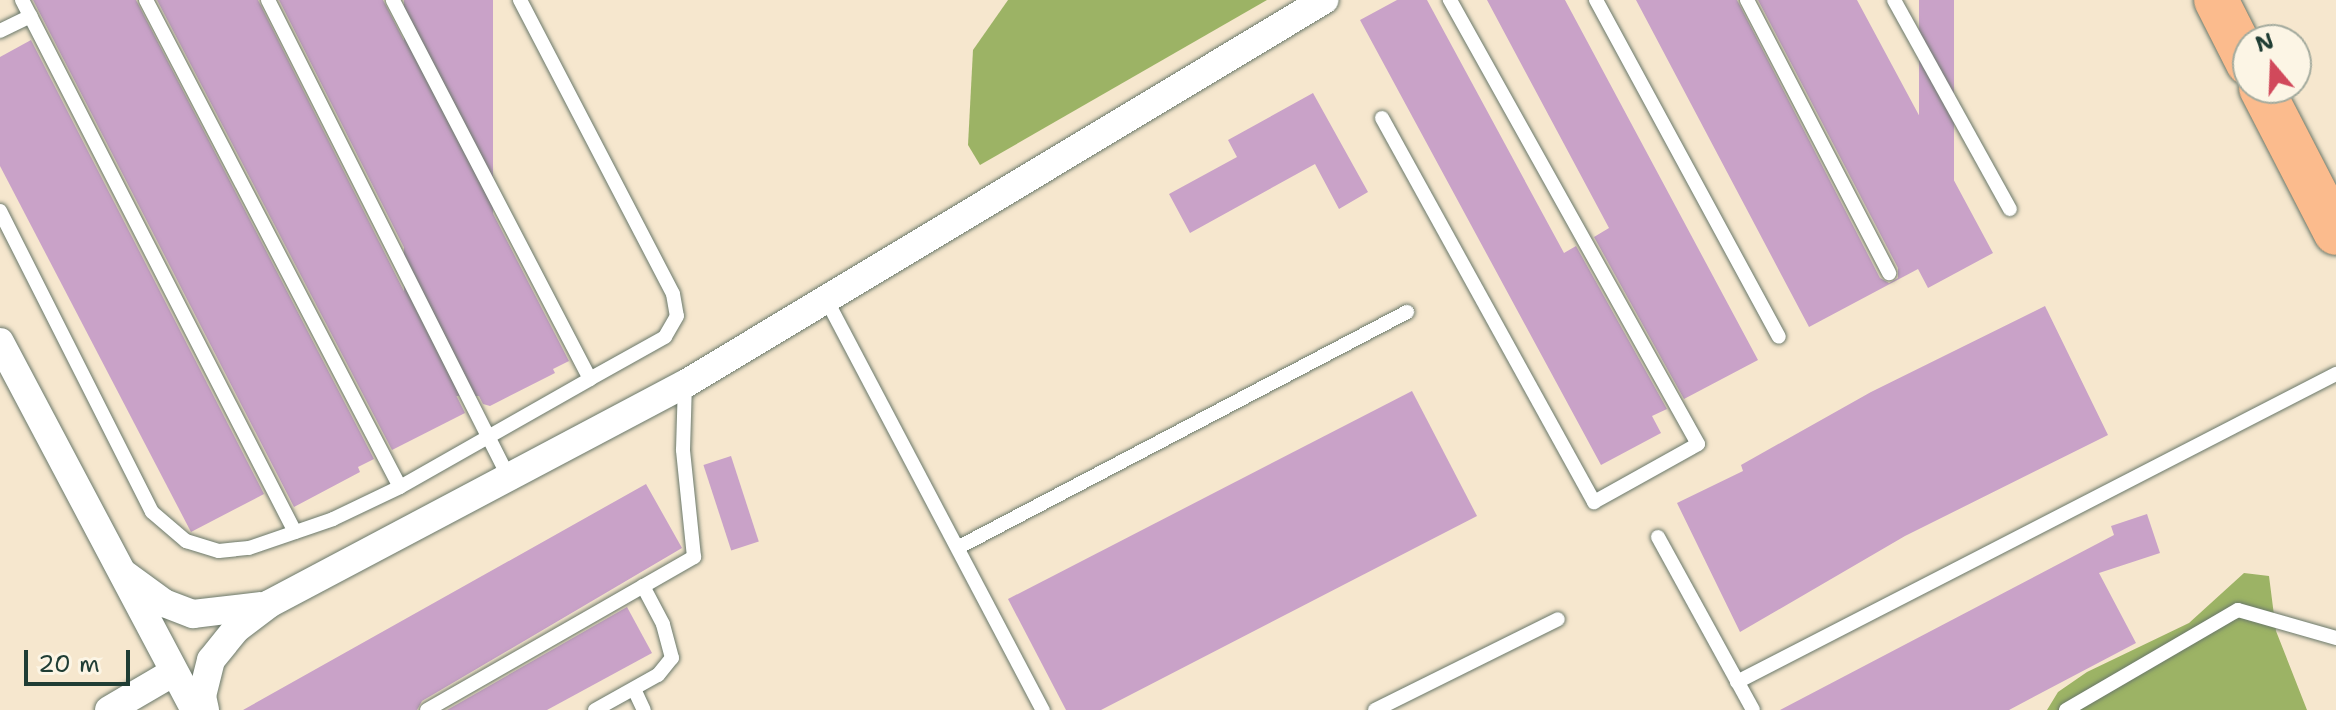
<!DOCTYPE html>
<html>
<head>
<meta charset="utf-8">
<style>
  body { margin:0 }
  #map { position:relative; width:2336px; height:710px; overflow:hidden; background:#f6e7ce; font-family:"Shantell Sans",sans-serif }
  div>[style] { position:absolute }
  .forest>* { inset:0; background:#9cb365 }
  .building>* { inset:0; background:#c9a2c8; transform-origin:0 0 }
  .roads { filter:drop-shadow(0 0 2px #6a786a) drop-shadow(0 0 2px #6a786a) }
  .service>* { height:14px; margin:-7px; padding:0 7px; transform-origin:7px; border-radius:7px; background:#fff }
  .minor>* { height:28px; margin:-14px; padding:0 14px; transform-origin:14px; border-radius:14px; background:#fff }
  .trunk>* { height:44px; margin:-22px; padding:0 22px; transform-origin:22px; border-radius:22px; background:#fbbb8d }
  span { translate:-50% -50%; white-space:nowrap; text-align:center; line-height:1.15; -webkit-text-stroke:8px #fcf5e5; paint-order:stroke }
  .north { position:absolute; left:2232px; top:24px; width:80px; height:80px; box-sizing:border-box; background:#fcf5e5; border:2px solid #a4ab9e; border-radius:50%; rotate:341deg; font-size:22px; font-weight:700; line-height:32px; text-align:center; color:#1f3d34 }
  .north::after { content:''; display:block; margin:auto; width:28px; height:36px; background:#d1495b; clip-path:polygon(50% 0,100% 100%,50% 72%,0 100%) }
  .scale { position:absolute; left:24px; top:650px; width:106px; height:36px; box-sizing:border-box; border:4px solid #1f3d34; border-top:0; padding-left:10px; font-size:24px; line-height:28px; white-space:nowrap; color:#1f3d34; -webkit-text-stroke:6px #fcf5e5; paint-order:stroke }
</style>
</head>
<body>
<div id="map">
  <div class="forest">
    <i style="clip-path:polygon(1008px 0,1267px 0,980px 165px,968px 145px,973px 50px)"></i>
    <i style="clip-path:polygon(2244px 573px,2269px 576px,2276px 631px,2307px 710px,2047px 710px,2058px 692px,2087px 672px,2189px 623px)"></i>
  </div>
  <div class="building">
    <i style="clip-path:polygon(33px 0,136px 0,374px 459px,358px 467px,360px 472px,294px 507px)"></i>
    <i style="clip-path:polygon(157px 0,258px 0,465px 413px,392px 450px)"></i>
    <i style="clip-path:polygon(279px 0,383px 0,569px 361px,553px 369px,555px 373px,490px 406px,483px 404px)"></i>
    <i style="left:404px;top:0;width:89px;height:396px"></i>
    <i style="clip-path:polygon(1397px 0,1427px 0,1564px 253px,1576px 246px,1667px 409px,1652px 416px,1661px 433px,1601px 465px,1360px 20px)"></i>
    <i style="clip-path:polygon(1487px 0,1565px 0,1758px 360px,1684px 399px,1594px 237px,1609px 228px)"></i>
    <i style="clip-path:polygon(1636px 0,1737px 0,1880px 278px,1889px 283px,1898px 278px,1898px 268px,1758px 0,1857px 0,1993px 253px,1928px 288px,1918px 269px,1809px 327px)"></i>
    <i style="left:1919px;top:0;width:35px;height:241px"></i>
    <i style="clip-path:polygon(31px 40px,264px 494px,191px 532px,0 166px,0 57px)"></i>
    <i style="clip-path:polygon(1313px 93px,1368px 192px,1339px 209px,1315px 164px,1190px 233px,1169px 194px,1237px 157px,1228px 140px)"></i>
    <i style="clip-path:polygon(2045px 306px,2108px 435px,1905px 536px,1740px 632px,1677px 503px,1743px 471px,1741px 465px,1871px 392px)"></i>
    <i style="clip-path:polygon(1412px 391px,1477px 516px,1101px 710px,1066px 710px,1008px 599px)"></i>
    <i style="left:731px;top:456px;width:90px;height:29px;rotate:72deg"></i>
    <i style="clip-path:polygon(646px 484px,682px 548px,422px 701px,417px 710px,243px 710px)"></i>
    <i style="clip-path:polygon(2147px 514px,2160px 553px,2099px 573px,2136px 643px,2009px 710px,1780px 710px,2114px 535px,2111px 526px)"></i>
    <i style="clip-path:polygon(627px 607px,652px 653px,547px 710px,447px 710px)"></i>
  </div>
  <div class="roads">
    <div class="service">
      <i style="left:22px;top:0;width:598px;rotate:62.84deg"></i>
      <i style="left:146px;top:0;width:549px;rotate:62.46deg"></i>
      <i style="left:268px;top:0;width:538px;rotate:63.24deg"></i>
      <i style="left:520px;top:0;width:331px;rotate:62.5deg"></i>
      <i style="left:673px;top:294px;width:22px;rotate:80deg"></i>
      <i style="left:677px;top:316px;width:24px;rotate:120deg"></i>
      <i style="left:665px;top:337px;width:86px;rotate:150.8deg"></i>
      <i style="left:1596px;top:0;width:383px;rotate:61.5deg"></i>
      <i style="left:1747px;top:0;width:308px;rotate:62.5deg"></i>
      <i style="left:1894px;top:0;width:239px;rotate:61deg"></i>
      <i style="left:0;top:31px;width:34px;rotate:-26deg"></i>
      <i style="left:1382px;top:118px;width:439px;rotate:61.1deg"></i>
      <i style="left:1594px;top:502px;width:119px;rotate:-29.1deg"></i>
      <i style="left:1698px;top:444px;width:509px;rotate:-119.19deg"></i>
      <i style="left:0;top:211px;width:337px;rotate:63.2deg"></i>
      <i style="left:152px;top:512px;width:45px;rotate:40.5deg"></i>
      <i style="left:186px;top:541px;width:34px;rotate:17deg"></i>
      <i style="left:219px;top:551px;width:30px;rotate:-6deg"></i>
      <i style="left:249px;top:548px;width:89px;rotate:-19deg"></i>
      <i style="left:333px;top:519px;width:74px;rotate:-25.5deg"></i>
      <i style="left:400px;top:487px;width:219px;rotate:-29.6deg"></i>
      <i style="left:590px;top:379px;width:427px;rotate:-117.5deg"></i>
      <i style="left:827px;top:301px;width:463px;rotate:62.2deg"></i>
      <i style="left:1658px;top:537px;width:197px;rotate:61.2deg"></i>
      <i style="left:959px;top:547px;width:506px;rotate:-27.68deg"></i>
      <i style="left:1737px;top:682px;width:674px;rotate:-27.21deg"></i>
      <i style="left:634px;top:689px;width:23px;rotate:65deg"></i>
      <i style="left:427px;top:710px;width:308px;rotate:-29.8deg"></i>
      <i style="left:694px;top:557px;width:108px;rotate:-95.9deg"></i>
      <i style="left:683px;top:450px;width:66px;rotate:-88.3deg"></i>
      <i style="left:595px;top:710px;width:72px;rotate:-29.1deg"></i>
      <i style="left:658px;top:675px;width:22px;rotate:-51deg"></i>
      <i style="left:672px;top:658px;width:35px;rotate:-105deg"></i>
      <i style="left:663px;top:624px;width:43px;rotate:-117.8deg"></i>
      <i style="left:1375px;top:710px;width:204px;rotate:-26.4deg"></i>
      <i style="left:2066px;top:710px;width:199px;rotate:-30.2deg"></i>
      <i style="left:2238px;top:610px;width:102px;rotate:15.9deg"></i>
    </div>
    <div class="minor">
      <i style="left:0;top:342px;width:416px;rotate:62.1deg"></i>
      <i style="left:123px;top:573px;width:51px;rotate:36.2deg"></i>
      <i style="left:164px;top:603px;width:31px;rotate:21deg"></i>
      <i style="left:193px;top:614px;width:67px;rotate:-6.8deg"></i>
      <i style="left:109px;top:710px;width:75px;rotate:-30.3deg"></i>
      <i style="left:205px;top:710px;width:14px;rotate:-102deg"></i>
      <i style="left:202px;top:696px;width:37px;rotate:-76deg"></i>
      <i style="left:211px;top:660px;width:40px;rotate:-51deg"></i>
      <i style="left:236px;top:629px;width:41px;rotate:-37.1deg"></i>
      <i style="left:269px;top:604px;width:471px;rotate:-27.9deg"></i>
      <i style="left:685px;top:384px;width:746px;rotate:-31deg"></i>
    </div>
    <div class="trunk">
      <i style="left:2216px;top:0;width:71px;rotate:63.1deg"></i>
      <i style="left:2261px;top:88px;width:163px;rotate:62.7deg"></i>
    </div>
  </div>
  <div class="north">N</div>
  <div class="scale">20 m</div>
</div>
</body>
</html>
